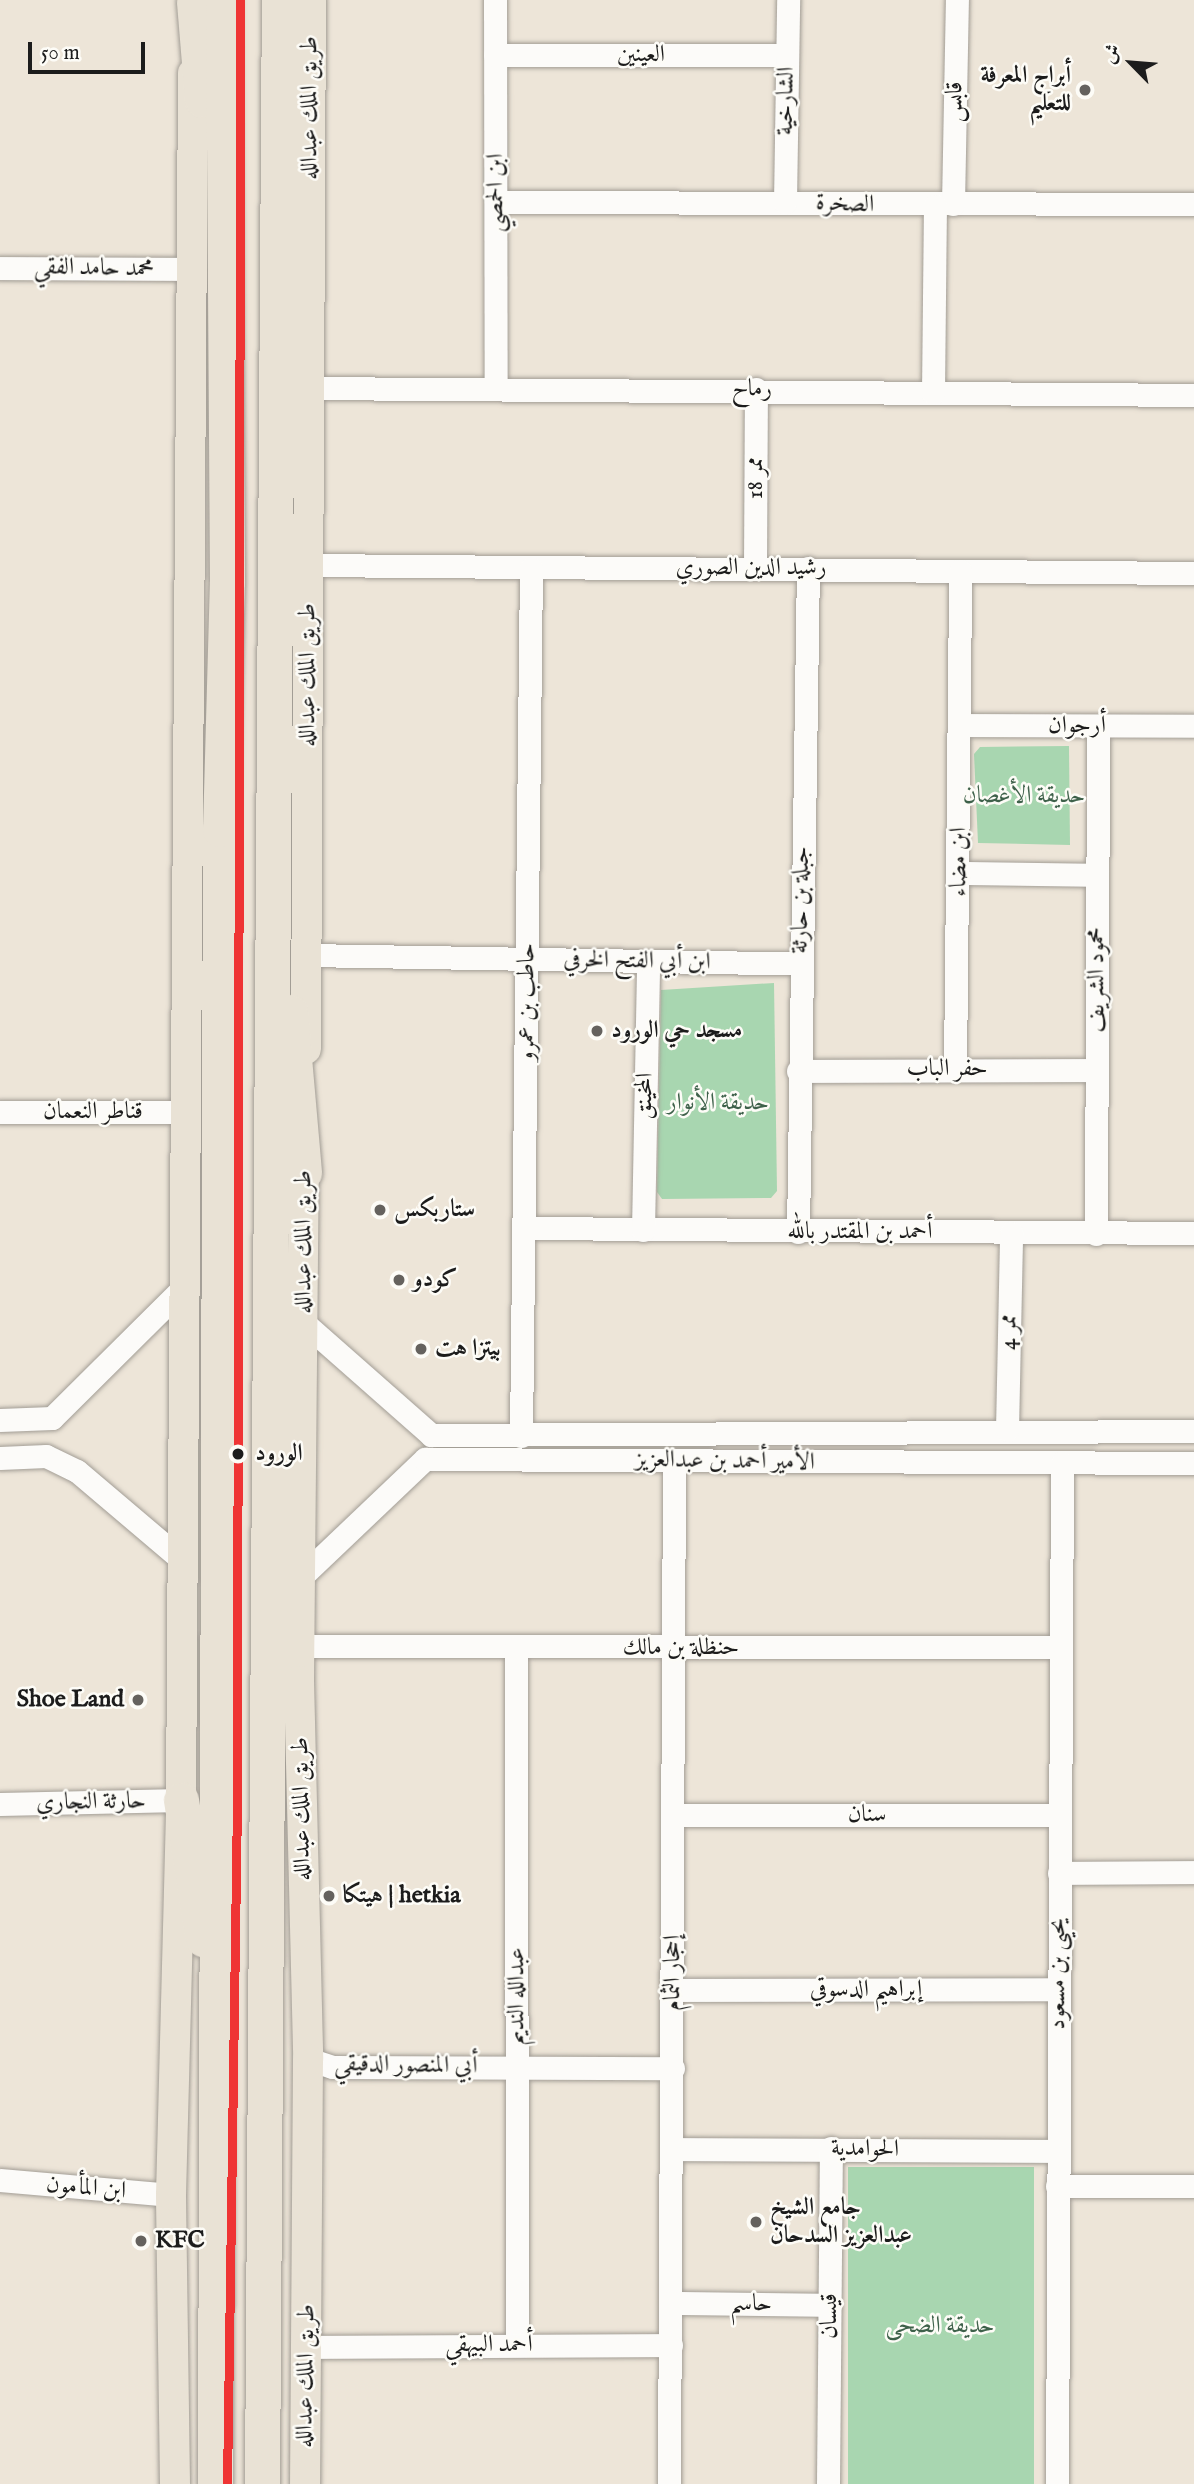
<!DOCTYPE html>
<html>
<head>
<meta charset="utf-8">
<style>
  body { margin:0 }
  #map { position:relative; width:1194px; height:2484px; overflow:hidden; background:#ede5d8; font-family:"IM FELL English",Amiri,serif }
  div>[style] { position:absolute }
  .green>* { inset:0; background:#a8d6b0; transform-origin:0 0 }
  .roads { filter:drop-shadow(0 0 2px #a29d95) drop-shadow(0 0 2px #a29d95) }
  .minor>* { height:23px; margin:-11.5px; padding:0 11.5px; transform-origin:11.5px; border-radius:11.5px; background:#fcfbf9 }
  .major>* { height:30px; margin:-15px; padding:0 15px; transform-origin:15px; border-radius:15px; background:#e9e2d5 }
  .highway>* { height:35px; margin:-17.5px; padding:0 17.5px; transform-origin:17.5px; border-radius:17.5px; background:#e9e2d5 }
  .metro-1>* { height:9px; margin:-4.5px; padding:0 4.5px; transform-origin:4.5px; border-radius:4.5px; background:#ef3434 }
  .dots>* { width:19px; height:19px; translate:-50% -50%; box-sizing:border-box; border:4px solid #fdfcf7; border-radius:50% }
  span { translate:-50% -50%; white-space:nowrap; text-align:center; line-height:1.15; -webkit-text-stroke:5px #fdfcf7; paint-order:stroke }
  .street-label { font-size:24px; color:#1c1c1c }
  .poi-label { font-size:24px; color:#1c1c1c; font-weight:700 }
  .right { translate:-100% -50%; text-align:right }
  .left { translate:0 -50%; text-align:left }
  .park-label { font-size:24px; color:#3e614a }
  .stop-label { font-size:24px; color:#1c1c1c; font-weight:700 }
  .north { position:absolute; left:1096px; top:28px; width:70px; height:70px; -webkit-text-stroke:5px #fdfcf7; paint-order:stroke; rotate:295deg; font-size:19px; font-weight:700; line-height:28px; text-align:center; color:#1c1c1c }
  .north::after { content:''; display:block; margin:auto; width:24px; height:32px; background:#1c1c1c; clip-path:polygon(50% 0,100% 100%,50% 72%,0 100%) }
  .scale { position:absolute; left:28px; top:42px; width:117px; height:32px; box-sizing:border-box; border:4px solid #1c1c1c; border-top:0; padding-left:9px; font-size:21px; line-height:24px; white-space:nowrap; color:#1c1c1c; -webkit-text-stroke:5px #fdfcf7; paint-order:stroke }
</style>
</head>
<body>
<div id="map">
  <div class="green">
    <i style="clip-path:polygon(1069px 746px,1070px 845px,978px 843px,974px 754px,980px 747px)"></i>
    <i style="clip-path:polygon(774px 983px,777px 1191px,771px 1198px,662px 1199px,657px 1192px,661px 990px)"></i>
    <i style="left:848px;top:2167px;width:186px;height:317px"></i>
  </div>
  <div class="roads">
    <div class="minor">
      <i style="left:495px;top:0;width:386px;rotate:89.9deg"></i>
      <i style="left:495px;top:55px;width:292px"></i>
      <i style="left:496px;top:202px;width:698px;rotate:0.16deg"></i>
      <i style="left:785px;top:202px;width:202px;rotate:-89.1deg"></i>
      <i style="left:953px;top:204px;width:204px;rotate:-88.9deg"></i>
      <i style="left:0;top:268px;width:189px;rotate:0.3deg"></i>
      <i style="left:310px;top:388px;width:884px;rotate:0.45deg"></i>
      <i style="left:933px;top:393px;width:187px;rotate:-89.4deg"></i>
      <i style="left:309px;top:565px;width:885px;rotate:0.52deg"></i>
      <i style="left:755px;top:568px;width:179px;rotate:-89.7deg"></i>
      <i style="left:959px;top:725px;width:235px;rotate:0.2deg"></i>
      <i style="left:960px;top:873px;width:137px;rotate:0.8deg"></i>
      <i style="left:307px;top:955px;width:492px;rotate:1deg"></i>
      <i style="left:955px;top:1069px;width:498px;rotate:-89.4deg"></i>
      <i style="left:798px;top:1071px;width:299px;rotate:-0.2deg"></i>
      <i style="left:0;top:1112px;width:186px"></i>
      <i style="left:525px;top:1228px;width:669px;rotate:0.43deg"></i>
      <i style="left:643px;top:1230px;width:268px;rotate:-88.9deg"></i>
      <i style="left:798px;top:1232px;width:664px;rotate:-89.14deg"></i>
      <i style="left:1096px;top:1234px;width:508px;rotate:-89.77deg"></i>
      <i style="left:303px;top:1322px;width:171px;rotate:41.4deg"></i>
      <i style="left:431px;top:1435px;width:763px;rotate:-0.3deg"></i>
      <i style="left:0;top:1420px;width:52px;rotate:-2.2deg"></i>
      <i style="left:52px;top:1418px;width:187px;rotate:-44.8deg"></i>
      <i style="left:1007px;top:1430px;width:197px;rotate:-88.8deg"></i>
      <i style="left:521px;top:1436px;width:868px;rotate:-89.34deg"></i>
      <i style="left:0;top:1458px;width:46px;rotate:-2.5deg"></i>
      <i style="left:46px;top:1456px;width:34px;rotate:26deg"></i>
      <i style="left:77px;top:1471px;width:138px;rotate:40.3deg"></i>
      <i style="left:302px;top:1576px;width:170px;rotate:-43.6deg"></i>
      <i style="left:425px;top:1459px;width:769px;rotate:0.3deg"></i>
      <i style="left:300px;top:1646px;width:761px;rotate:0.08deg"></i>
      <i style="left:516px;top:1648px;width:696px;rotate:89.92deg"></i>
      <i style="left:0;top:1804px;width:181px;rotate:-1.3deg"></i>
      <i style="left:673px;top:1815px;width:387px"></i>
      <i style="left:1059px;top:1873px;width:135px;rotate:-0.4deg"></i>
      <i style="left:673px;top:1990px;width:385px;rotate:-0.1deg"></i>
      <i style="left:308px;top:2059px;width:25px;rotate:18deg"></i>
      <i style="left:332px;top:2067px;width:341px;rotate:0.2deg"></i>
      <i style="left:672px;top:2149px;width:385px;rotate:0.3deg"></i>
      <i style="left:0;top:2180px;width:172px;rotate:5deg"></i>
      <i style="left:1057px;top:2186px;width:137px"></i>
      <i style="left:672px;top:2303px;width:158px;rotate:0.7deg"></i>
      <i style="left:307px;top:2347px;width:364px;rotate:-0.3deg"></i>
      <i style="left:669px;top:2484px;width:1022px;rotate:-89.72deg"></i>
      <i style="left:828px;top:2484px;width:336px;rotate:-89.5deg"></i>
      <i style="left:1057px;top:2484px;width:1021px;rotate:-89.72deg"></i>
    </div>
    <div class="major">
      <i style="left:306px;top:1049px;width:1049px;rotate:-89.73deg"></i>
      <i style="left:304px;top:1148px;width:533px;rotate:90.54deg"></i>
      <i style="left:299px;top:1681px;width:378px;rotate:88.6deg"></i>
      <i style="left:308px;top:2059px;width:425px;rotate:90.4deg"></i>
      <i style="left:175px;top:2484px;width:289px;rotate:-90.8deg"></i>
      <i style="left:171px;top:2195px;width:395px;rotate:-88.5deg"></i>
      <i style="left:181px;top:1800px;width:1727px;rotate:-89.6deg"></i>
    </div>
    <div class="highway">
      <i style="left:194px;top:2px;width:98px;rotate:85.3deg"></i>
      <i style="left:290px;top:1012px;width:161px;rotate:85deg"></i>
      <i style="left:181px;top:1800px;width:141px;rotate:81deg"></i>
      <i style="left:215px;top:2484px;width:1655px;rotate:-89.83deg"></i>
      <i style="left:220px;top:829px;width:247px;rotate:-88.4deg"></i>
      <i style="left:227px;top:582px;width:582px;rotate:-90.39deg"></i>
      <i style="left:262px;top:2484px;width:2484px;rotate:-89.61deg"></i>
    </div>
  </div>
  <div class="metro-1">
    <i style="left:227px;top:2484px;width:679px;rotate:-89.16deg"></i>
    <i style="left:237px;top:1805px;width:1805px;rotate:-89.9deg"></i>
  </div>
  <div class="dots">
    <i style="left:1085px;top:90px;background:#65625e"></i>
    <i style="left:597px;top:1031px;background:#65625e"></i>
    <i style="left:380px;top:1210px;background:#65625e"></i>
    <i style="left:399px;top:1280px;background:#65625e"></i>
    <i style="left:421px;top:1349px;background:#65625e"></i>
    <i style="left:238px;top:1454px;background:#1c1c1c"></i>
    <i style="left:138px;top:1700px;background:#65625e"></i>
    <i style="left:329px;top:1896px;background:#65625e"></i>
    <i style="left:756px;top:2222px;background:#65625e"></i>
    <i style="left:141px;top:2241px;background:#65625e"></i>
  </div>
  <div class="street-label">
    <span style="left:641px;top:55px">العينين</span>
    <span style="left:786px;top:101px;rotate:-89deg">الشارخية</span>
    <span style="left:955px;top:102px;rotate:-89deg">قابس</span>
    <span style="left:310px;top:108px;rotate:-90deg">طريق الملك عبدالله</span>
    <span style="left:496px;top:193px;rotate:-90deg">ابن الحمصي</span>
    <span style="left:845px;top:204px;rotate:2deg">الصخرة</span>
    <span style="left:94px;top:268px;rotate:1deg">محمد حامد الفقي</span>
    <span style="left:752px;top:389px;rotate:1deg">رماح</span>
    <span style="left:756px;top:478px;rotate:-90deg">ممر 18</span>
    <span style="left:751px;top:568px">رشيد الدين الصوري</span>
    <span style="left:308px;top:675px;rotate:-90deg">طريق الملك عبدالله</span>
    <span style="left:1077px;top:726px">أرجوان</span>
    <span style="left:959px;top:862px;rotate:-90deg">ابن مضاء</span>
    <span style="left:801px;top:900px;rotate:-89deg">جبلة بن حارثة</span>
    <span style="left:637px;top:961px;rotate:1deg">ابن أبي الفتح الخرفي</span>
    <span style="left:1097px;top:980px;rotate:-90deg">محمود الشريف</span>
    <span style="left:527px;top:1002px;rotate:-90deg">حاطب بن عمرو</span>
    <span style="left:947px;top:1069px">حفر الباب</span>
    <span style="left:645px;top:1096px;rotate:-89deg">المخينق</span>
    <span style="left:93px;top:1112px">قناطر النعمان</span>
    <span style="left:860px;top:1232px">أحمد بن المقتدر بالله</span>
    <span style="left:304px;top:1242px;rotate:-90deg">طريق الملك عبدالله</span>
    <span style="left:1009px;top:1332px;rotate:-89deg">ممر 4</span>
    <span style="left:725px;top:1461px;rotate:1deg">الأمير أحمد بن عبدالعزيز</span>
    <span style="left:681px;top:1648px">حنظلة بن مالك</span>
    <span style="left:91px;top:1802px;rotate:-1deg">حارثة النجاري</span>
    <span style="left:302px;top:1809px;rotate:-91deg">طريق الملك عبدالله</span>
    <span style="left:867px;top:1815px">سنان</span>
    <span style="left:673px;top:1973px;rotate:-90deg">إحجار الثمام</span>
    <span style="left:1058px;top:1974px;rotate:-90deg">يحيى بن مسعود</span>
    <span style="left:866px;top:1990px">إبراهيم الدسوقي</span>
    <span style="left:517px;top:1996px;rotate:-90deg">عبدالله النديم</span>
    <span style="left:406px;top:2065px;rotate:1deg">أبي المنصور الدقيقي</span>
    <span style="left:865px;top:2149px;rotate:1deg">الحوامدية</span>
    <span style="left:86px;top:2188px;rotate:5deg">ابن المأمون</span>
    <span style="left:751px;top:2304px">حاسم</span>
    <span style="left:830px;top:2316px;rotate:-90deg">قيسان</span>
    <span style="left:489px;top:2345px">أحمد البيهقي</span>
    <span style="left:306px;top:2376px;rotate:-89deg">طريق الملك عبدالله</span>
  </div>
  <div class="poi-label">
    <span class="right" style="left:1071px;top:90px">أبراج المعرفة<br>للتعليم</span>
    <span class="left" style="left:611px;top:1031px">مسجد حي الورود</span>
    <span class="left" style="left:394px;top:1210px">ستاربكس</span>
    <span class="left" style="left:413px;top:1280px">كودو</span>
    <span class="left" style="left:435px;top:1349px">بيتزا هت</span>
    <span class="right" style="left:124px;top:1700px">Shoe Land</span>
    <span class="left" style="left:343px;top:1896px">هيتكا | hetkia</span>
    <span class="left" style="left:770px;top:2222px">جامع الشيخ<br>عبدالعزيز السدحان</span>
    <span class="left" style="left:155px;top:2241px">KFC</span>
  </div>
  <div class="park-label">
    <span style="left:1024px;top:796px">حديقة الأغصان</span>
    <span style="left:718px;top:1103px">حديقة الأنوار</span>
    <span style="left:940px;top:2326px">حديقة الضحى</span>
  </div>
  <div class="stop-label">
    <span class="left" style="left:255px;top:1454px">الورود</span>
  </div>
  <div class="north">ش</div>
  <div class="scale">50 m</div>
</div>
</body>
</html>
